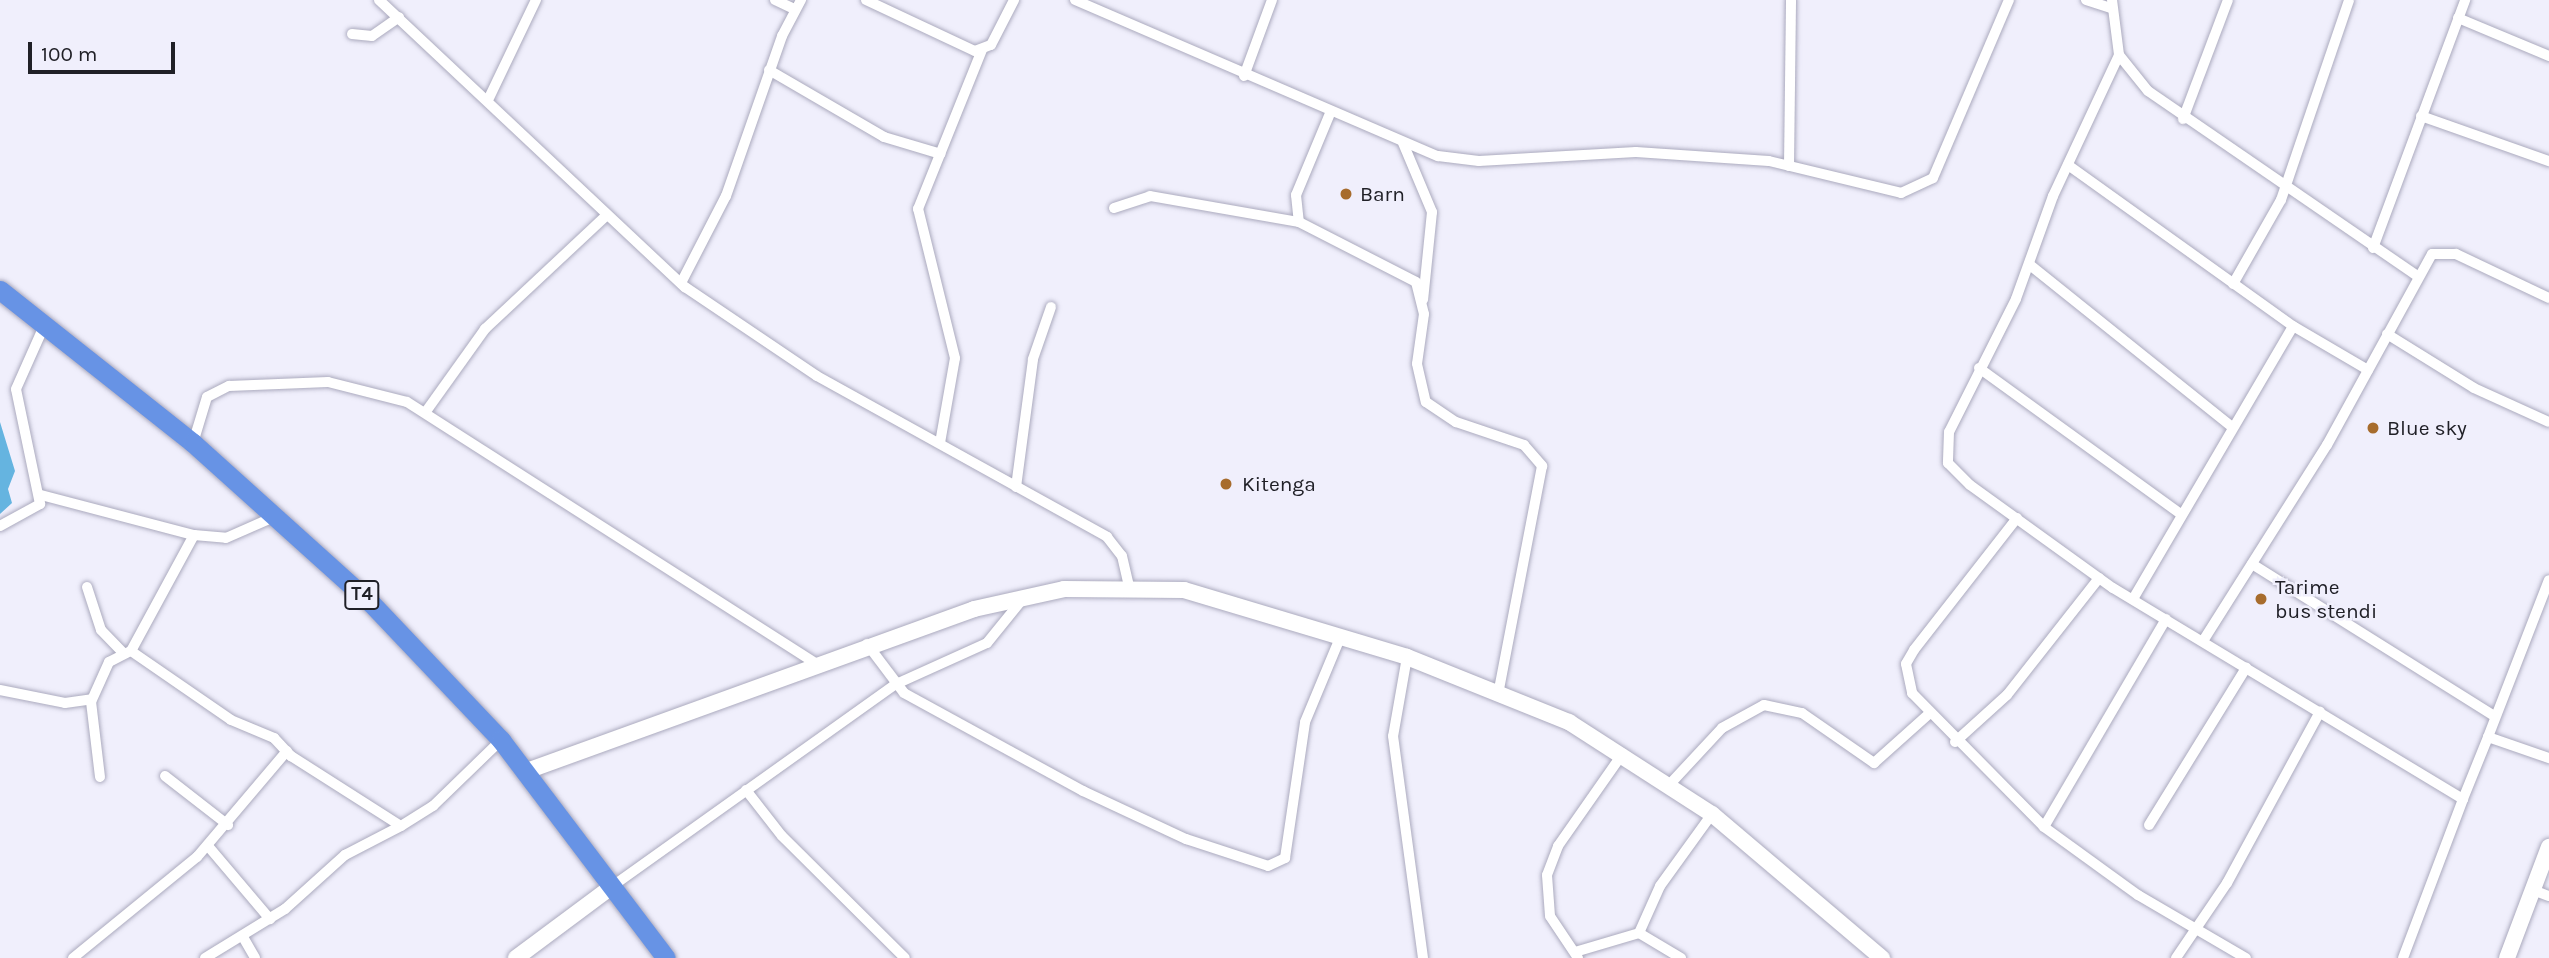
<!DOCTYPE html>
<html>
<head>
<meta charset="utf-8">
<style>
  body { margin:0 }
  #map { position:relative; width:2549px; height:958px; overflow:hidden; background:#f0effc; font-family:Karla,sans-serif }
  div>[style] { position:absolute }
  .water>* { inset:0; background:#65b4e0 }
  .roads { filter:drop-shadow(0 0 2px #abaabe) drop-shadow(0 0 2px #abaabe) }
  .street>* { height:10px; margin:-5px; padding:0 5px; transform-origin:5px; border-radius:5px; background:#fff }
  .secondary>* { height:16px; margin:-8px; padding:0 8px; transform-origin:8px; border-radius:8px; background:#fff }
  .highway>* { height:19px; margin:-9.5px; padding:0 9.5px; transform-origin:9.5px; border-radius:9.5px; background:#6793e5 }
  .dots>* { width:19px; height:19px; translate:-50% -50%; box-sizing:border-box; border:4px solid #f0effc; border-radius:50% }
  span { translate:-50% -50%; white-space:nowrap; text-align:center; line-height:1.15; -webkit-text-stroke:5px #f0effc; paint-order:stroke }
  .shield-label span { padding:2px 5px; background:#f0effc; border:2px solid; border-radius:5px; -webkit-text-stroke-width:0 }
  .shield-label { font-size:19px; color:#202027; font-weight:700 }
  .poi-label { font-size:21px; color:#202027 }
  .left { translate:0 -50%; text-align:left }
  .scale { position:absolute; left:28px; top:42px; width:147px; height:32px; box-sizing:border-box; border:4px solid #202027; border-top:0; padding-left:9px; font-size:21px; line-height:24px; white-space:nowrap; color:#202027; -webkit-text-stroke:5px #f0effc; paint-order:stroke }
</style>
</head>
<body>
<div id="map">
  <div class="water">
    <i style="clip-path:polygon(0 422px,15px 471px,8px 489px,12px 503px,0 514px)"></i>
  </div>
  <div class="roads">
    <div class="street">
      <i style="left:379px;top:0;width:420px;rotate:43.2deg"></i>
      <i style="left:685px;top:287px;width:159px;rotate:34deg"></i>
      <i style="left:817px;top:376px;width:332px;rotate:29deg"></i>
      <i style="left:1107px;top:537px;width:24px;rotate:52deg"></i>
      <i style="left:1122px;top:556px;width:31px;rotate:77deg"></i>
      <i style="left:775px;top:0;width:21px;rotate:25deg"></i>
      <i style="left:866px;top:0;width:120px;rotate:25.1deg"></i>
      <i style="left:975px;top:51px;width:17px;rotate:-21deg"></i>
      <i style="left:991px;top:45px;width:51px;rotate:-62.9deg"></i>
      <i style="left:1075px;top:0;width:395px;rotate:23.3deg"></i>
      <i style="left:1438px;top:156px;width:41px;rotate:7deg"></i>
      <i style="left:1479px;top:161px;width:157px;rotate:-3.3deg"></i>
      <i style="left:1636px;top:152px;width:133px;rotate:3.9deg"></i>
      <i style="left:1769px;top:161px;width:136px;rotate:13.6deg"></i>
      <i style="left:1901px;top:193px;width:35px;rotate:-25deg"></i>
      <i style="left:1933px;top:178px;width:194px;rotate:-66.9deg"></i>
      <i style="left:2086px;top:0;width:26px;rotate:18deg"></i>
      <i style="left:2112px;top:0;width:55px;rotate:82.7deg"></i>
      <i style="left:2119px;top:55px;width:46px;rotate:51.1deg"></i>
      <i style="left:2148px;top:91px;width:326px;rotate:34.5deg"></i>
      <i style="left:2458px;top:18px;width:99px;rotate:22.7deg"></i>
      <i style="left:352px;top:34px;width:20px;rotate:6deg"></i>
      <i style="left:372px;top:36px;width:33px;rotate:-35deg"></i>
      <i style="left:2119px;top:55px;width:156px;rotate:115.1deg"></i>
      <i style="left:2053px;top:196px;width:109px;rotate:109.8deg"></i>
      <i style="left:2016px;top:299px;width:149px;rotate:116.7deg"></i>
      <i style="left:1949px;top:432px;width:31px;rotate:92deg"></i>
      <i style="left:1948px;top:463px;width:31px;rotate:45deg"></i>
      <i style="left:1970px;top:485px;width:176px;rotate:35.8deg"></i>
      <i style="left:2113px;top:588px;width:409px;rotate:31.1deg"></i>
      <i style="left:2463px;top:799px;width:67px;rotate:-68deg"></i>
      <i style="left:2488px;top:737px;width:65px;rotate:19deg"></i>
      <i style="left:769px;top:70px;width:133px;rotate:30.2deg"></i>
      <i style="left:884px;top:137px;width:59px;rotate:16.6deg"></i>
      <i style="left:1244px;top:76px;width:81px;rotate:-69.8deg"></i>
      <i style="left:489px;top:98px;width:109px;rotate:-64.4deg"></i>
      <i style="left:1331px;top:111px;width:91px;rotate:112.6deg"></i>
      <i style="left:1296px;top:195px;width:27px;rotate:84deg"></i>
      <i style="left:1299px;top:222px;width:131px;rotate:27.1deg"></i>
      <i style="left:1416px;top:282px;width:33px;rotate:76deg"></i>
      <i style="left:1424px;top:314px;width:50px;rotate:98deg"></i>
      <i style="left:1417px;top:364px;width:39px;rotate:77deg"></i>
      <i style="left:1426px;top:402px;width:36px;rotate:34deg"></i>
      <i style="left:1456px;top:422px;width:72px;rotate:18.7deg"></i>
      <i style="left:1524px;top:445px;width:28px;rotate:49deg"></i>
      <i style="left:1542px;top:466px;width:227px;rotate:100.9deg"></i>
      <i style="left:2421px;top:116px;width:136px;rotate:19.4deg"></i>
      <i style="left:2183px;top:119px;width:127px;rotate:-69.3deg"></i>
      <i style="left:1403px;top:143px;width:75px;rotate:67.2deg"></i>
      <i style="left:1432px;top:212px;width:88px;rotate:95.8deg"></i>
      <i style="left:2068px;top:165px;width:277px;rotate:35.6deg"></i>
      <i style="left:2293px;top:326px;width:87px;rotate:30.4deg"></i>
      <i style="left:1789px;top:166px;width:166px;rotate:-89.3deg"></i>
      <i style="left:1114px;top:208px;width:38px;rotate:-18deg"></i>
      <i style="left:1150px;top:196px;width:151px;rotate:9.9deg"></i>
      <i style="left:2373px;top:248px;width:265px;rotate:-69.6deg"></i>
      <i style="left:2030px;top:265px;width:256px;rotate:38.7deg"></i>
      <i style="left:681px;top:283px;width:98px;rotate:-62.7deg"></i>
      <i style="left:726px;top:196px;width:170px;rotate:-70.7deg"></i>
      <i style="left:782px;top:36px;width:41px;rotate:-62.2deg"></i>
      <i style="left:2233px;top:284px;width:97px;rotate:-60.3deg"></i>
      <i style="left:2281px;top:200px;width:211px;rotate:-71.2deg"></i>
      <i style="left:2387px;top:334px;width:102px;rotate:31.8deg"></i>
      <i style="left:2474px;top:388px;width:82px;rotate:24.4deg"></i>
      <i style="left:1979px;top:368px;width:246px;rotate:35.9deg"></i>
      <i style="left:427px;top:410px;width:100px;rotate:-54.4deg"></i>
      <i style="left:485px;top:329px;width:167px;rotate:-43.1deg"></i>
      <i style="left:193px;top:443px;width:48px;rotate:-73.1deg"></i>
      <i style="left:207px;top:397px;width:25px;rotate:-27deg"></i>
      <i style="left:229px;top:386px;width:99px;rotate:-2.3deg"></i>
      <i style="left:328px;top:382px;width:81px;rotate:14.2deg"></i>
      <i style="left:407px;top:402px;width:486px;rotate:32.6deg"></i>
      <i style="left:940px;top:443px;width:86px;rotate:-80deg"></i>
      <i style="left:955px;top:358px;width:154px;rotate:-103.9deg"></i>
      <i style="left:918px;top:209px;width:171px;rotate:-68.1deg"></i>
      <i style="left:1016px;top:487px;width:129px;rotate:-82.4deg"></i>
      <i style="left:1033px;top:359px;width:55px;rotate:-70.9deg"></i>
      <i style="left:41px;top:495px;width:158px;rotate:14.7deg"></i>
      <i style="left:194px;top:535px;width:32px;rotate:5deg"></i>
      <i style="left:226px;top:538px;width:55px;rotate:-23.7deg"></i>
      <i style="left:2017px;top:518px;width:167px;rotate:128deg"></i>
      <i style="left:1914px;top:650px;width:16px;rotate:120deg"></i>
      <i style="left:1906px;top:664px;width:30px;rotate:78deg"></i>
      <i style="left:1912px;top:693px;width:188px;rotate:45.4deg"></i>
      <i style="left:2044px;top:827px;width:116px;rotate:35.9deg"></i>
      <i style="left:2138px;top:895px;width:125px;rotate:30.3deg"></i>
      <i style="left:0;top:526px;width:46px;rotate:-28.8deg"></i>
      <i style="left:40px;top:504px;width:117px;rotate:-101.8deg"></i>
      <i style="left:16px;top:389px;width:71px;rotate:-66deg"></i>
      <i style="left:2252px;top:564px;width:286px;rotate:32.1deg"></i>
      <i style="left:87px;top:587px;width:45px;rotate:72deg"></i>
      <i style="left:101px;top:630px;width:30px;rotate:46deg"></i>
      <i style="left:2133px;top:599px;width:316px;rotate:-59.6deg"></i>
      <i style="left:2203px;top:641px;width:232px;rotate:-57.7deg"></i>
      <i style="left:2327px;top:445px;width:218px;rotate:-61.2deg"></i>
      <i style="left:2432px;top:254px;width:24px"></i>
      <i style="left:2456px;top:254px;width:103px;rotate:25.3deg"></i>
      <i style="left:867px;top:644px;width:61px;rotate:52.9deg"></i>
      <i style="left:904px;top:693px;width:204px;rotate:28.7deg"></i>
      <i style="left:1083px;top:791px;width:114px;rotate:25deg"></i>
      <i style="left:1186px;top:839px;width:86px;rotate:18.2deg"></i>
      <i style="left:1268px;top:866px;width:19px;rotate:-25deg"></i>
      <i style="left:1285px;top:858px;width:137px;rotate:-81.6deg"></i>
      <i style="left:1305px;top:722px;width:91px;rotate:-67.4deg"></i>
      <i style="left:131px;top:651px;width:132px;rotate:-61.5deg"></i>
      <i style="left:1407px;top:657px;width:80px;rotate:100deg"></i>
      <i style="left:1393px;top:736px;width:224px;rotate:82.3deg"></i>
      <i style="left:0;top:690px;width:66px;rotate:11.3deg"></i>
      <i style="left:65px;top:703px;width:27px;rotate:-8deg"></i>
      <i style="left:2488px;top:737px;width:168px;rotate:-68.8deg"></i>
      <i style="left:1955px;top:742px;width:70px;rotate:-42.1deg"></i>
      <i style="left:2007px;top:695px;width:149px;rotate:-51.8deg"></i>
      <i style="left:165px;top:776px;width:80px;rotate:37.9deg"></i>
      <i style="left:100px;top:777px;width:76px;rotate:-96.8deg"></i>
      <i style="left:91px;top:702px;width:44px;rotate:-65.8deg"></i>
      <i style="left:109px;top:662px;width:25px;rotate:-27deg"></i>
      <i style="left:131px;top:651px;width:121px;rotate:34.6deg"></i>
      <i style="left:231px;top:720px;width:47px;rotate:22.7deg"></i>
      <i style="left:274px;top:738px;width:25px;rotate:47deg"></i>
      <i style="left:291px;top:756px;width:130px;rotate:32.5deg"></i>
      <i style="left:401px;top:826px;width:38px;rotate:-32deg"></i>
      <i style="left:433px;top:806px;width:95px;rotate:-44.1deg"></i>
      <i style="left:1670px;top:784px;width:76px;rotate:-47.1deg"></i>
      <i style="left:1722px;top:728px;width:48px;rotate:-28.7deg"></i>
      <i style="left:1764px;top:705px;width:39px;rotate:12deg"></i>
      <i style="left:1802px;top:713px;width:88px;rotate:34.8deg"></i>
      <i style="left:1874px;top:763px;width:75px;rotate:-41.8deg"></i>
      <i style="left:746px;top:790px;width:58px;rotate:52deg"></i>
      <i style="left:782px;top:836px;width:173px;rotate:44.8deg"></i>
      <i style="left:2149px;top:825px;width:185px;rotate:-58.3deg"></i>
      <i style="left:2044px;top:827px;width:241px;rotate:-59.6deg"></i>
      <i style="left:208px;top:846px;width:96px;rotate:49.7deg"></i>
      <i style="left:614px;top:885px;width:344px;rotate:-35.5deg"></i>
      <i style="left:894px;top:685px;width:102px;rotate:-24.3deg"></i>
      <i style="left:987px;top:643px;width:54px;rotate:-51deg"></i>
      <i style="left:2533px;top:890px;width:17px;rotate:21deg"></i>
      <i style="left:1639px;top:933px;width:51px;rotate:-65.9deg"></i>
      <i style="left:1660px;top:886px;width:89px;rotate:-54.2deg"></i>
      <i style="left:243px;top:937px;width:24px;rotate:60deg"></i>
      <i style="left:1575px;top:952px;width:67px;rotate:-16.5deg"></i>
      <i style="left:1639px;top:933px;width:49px;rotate:30.8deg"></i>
      <i style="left:73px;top:958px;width:160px;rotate:-39.2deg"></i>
      <i style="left:197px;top:857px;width:139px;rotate:-49.7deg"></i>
      <i style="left:205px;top:958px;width:94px;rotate:-31.5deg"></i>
      <i style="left:285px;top:909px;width:81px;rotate:-42deg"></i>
      <i style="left:345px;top:855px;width:63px;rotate:-27.4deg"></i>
      <i style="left:1578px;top:958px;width:50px;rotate:-123.7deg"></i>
      <i style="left:1550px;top:916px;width:41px;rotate:-94.2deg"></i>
      <i style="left:1547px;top:875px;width:31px;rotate:-69deg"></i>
      <i style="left:1558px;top:846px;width:113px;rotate:-55deg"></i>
      <i style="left:2176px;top:958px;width:91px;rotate:-55.8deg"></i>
      <i style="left:2227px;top:883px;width:195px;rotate:-61.5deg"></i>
      <i style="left:2403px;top:958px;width:170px;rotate:-69.3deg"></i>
    </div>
    <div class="secondary">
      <i style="left:524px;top:772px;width:479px;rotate:-19.9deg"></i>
      <i style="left:974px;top:609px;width:92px;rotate:-12.5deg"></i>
      <i style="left:1064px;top:589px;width:120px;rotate:0.5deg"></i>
      <i style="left:1184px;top:590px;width:233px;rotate:16.7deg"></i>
      <i style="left:1407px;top:657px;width:175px;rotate:21.9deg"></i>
      <i style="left:1569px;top:722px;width:170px;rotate:32.8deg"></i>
      <i style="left:1712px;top:814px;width:223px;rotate:40.3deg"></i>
      <i style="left:516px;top:958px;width:122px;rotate:-36.7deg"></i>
      <i style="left:2507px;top:958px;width:119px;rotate:-69.3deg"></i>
    </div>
    <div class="highway">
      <i style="left:0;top:290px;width:246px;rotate:38.4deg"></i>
      <i style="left:193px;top:443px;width:239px;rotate:42deg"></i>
      <i style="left:371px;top:603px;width:189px;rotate:46.5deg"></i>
      <i style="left:501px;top:740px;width:273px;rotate:52.9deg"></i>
    </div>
  </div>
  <div class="dots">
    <i style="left:1346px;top:194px;background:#a76c2d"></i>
    <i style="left:2373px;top:428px;background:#a76c2d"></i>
    <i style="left:1226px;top:484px;background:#a76c2d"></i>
    <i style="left:2261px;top:599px;background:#a76c2d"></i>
  </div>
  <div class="shield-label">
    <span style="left:362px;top:595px">T4</span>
  </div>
  <div class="poi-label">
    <span class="left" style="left:1360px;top:194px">Barn</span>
    <span class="left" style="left:2387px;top:428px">Blue sky</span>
    <span class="left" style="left:1242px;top:484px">Kitenga</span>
    <span class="left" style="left:2275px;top:599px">Tarime<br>bus stendi</span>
  </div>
  <div class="scale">100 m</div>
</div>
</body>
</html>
